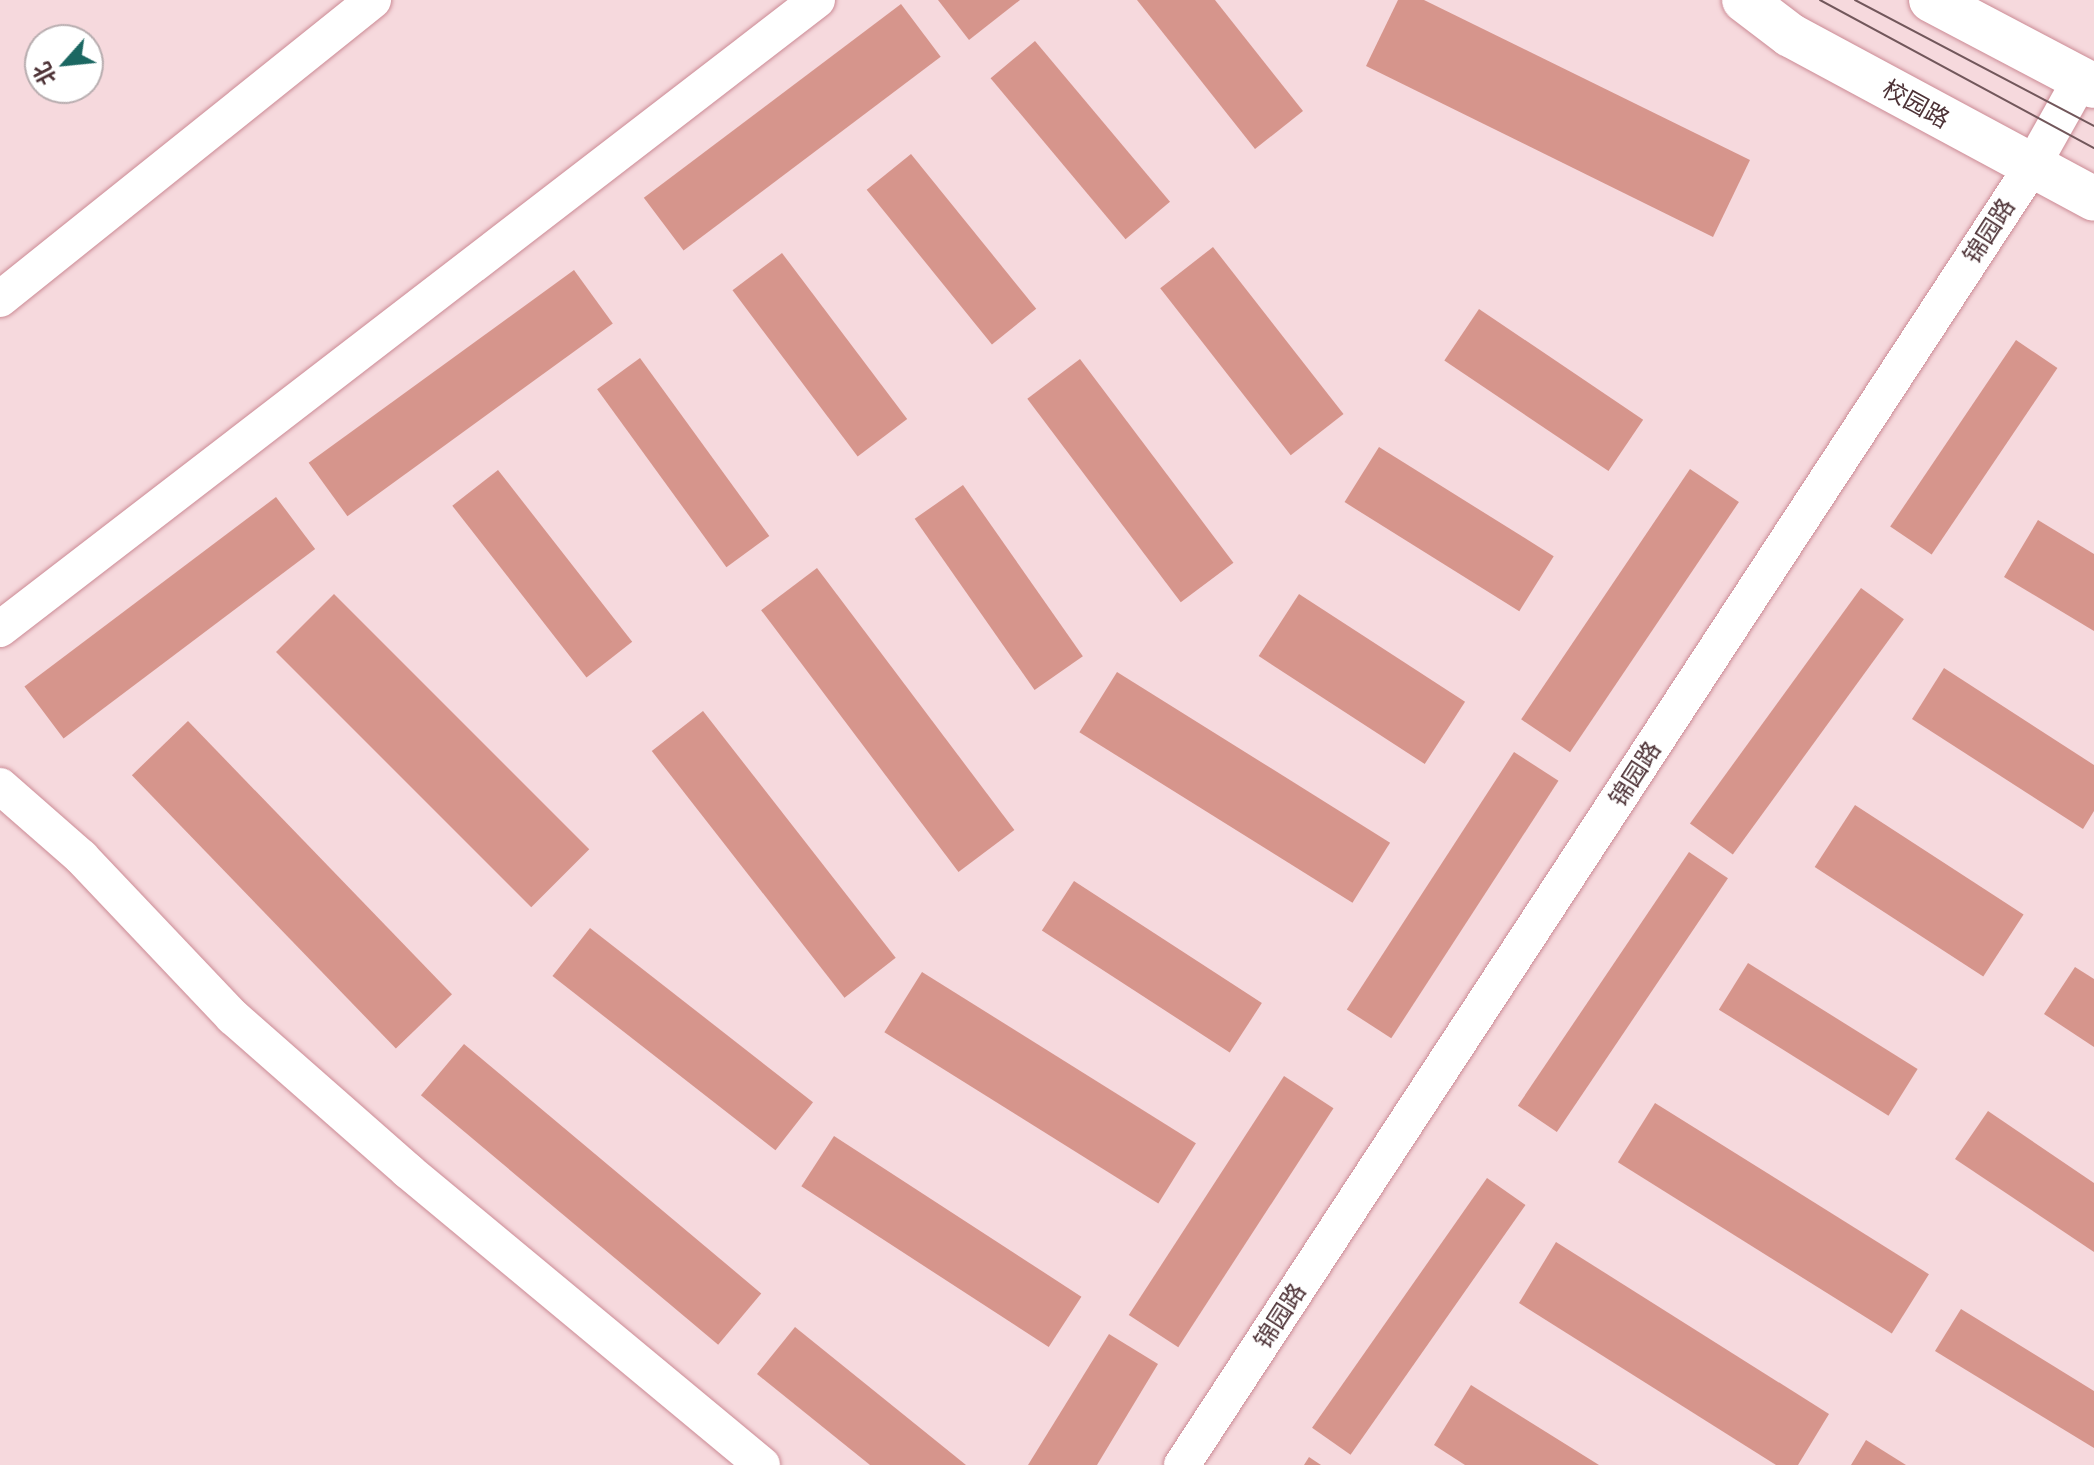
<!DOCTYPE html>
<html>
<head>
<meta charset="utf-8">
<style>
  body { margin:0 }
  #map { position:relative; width:2094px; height:1465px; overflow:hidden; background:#f6d9dd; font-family:"PT Serif","Noto Sans SC",serif }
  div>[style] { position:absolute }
  .building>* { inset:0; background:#d6958c; transform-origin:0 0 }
  .roads { filter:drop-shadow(0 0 2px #cb8b95) drop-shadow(0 0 2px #cb8b95) }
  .street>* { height:36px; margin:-18px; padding:0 18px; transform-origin:18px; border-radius:18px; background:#fff }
  .secondary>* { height:44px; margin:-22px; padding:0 22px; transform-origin:22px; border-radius:22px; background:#fff }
  .tram>* { height:2px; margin:-1px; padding:0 1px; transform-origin:1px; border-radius:1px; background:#72575b }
  span { translate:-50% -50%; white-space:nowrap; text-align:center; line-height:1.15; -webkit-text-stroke:6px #fff; paint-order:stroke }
  .street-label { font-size:24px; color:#4d3236 }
  .north { position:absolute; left:24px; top:24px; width:80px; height:80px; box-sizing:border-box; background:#fff; border:2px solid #b8adaf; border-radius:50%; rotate:243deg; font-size:22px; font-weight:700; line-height:32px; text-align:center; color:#4d3236 }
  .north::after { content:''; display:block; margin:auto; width:28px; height:36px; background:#1b6762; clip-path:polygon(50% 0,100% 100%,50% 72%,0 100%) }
</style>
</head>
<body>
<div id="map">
  <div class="building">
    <i style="clip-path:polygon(938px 0,1020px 0,969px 40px)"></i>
    <i style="clip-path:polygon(1137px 0,1215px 0,1303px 111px,1255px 149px)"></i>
    <i style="clip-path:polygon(1398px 0,1424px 0,1750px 160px,1713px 237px,1366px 66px)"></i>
    <i style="left:901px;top:4px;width:66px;height:322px;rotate:53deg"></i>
    <i style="left:1035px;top:41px;width:210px;height:58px;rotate:50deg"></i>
    <i style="left:911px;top:154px;width:199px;height:57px;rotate:51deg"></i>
    <i style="left:1213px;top:247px;width:212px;height:67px;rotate:52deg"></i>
    <i style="left:782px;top:253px;width:208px;height:62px;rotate:53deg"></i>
    <i style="left:574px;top:270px;width:66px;height:328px;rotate:54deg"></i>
    <i style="left:1479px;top:309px;width:198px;height:62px;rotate:34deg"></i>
    <i style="left:2016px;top:340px;width:50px;height:225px;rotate:34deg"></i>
    <i style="left:640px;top:358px;width:220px;height:53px;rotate:54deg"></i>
    <i style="left:1080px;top:359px;width:255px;height:66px;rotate:53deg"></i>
    <i style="left:1379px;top:447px;width:206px;height:65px;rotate:32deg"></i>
    <i style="left:1690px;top:469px;width:59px;height:302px;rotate:34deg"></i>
    <i style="left:498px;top:470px;width:218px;height:58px;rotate:52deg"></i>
    <i style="left:963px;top:485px;width:209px;height:59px;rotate:55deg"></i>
    <i style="left:276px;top:497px;width:65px;height:315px;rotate:53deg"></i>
    <i style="clip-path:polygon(2038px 520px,2094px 554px,2094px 631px,2004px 577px)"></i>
    <i style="left:817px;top:568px;width:328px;height:70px;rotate:53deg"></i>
    <i style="left:1861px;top:588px;width:53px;height:291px;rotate:36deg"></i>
    <i style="left:334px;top:594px;width:361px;height:82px;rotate:45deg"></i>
    <i style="left:1299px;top:594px;width:198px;height:74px;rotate:33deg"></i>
    <i style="clip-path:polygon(1944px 668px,2094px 765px,2094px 811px,2083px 829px,1912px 719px)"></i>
    <i style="left:1117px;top:672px;width:322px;height:71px;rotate:32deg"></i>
    <i style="left:703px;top:711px;width:313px;height:65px;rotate:52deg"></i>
    <i style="left:188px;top:721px;width:380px;height:78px;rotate:46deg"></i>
    <i style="left:1514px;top:752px;width:53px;height:307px;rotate:33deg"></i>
    <i style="left:1855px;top:805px;width:201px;height:74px;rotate:33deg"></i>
    <i style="left:1689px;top:852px;width:47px;height:306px;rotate:34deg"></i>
    <i style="left:1074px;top:881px;width:224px;height:59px;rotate:33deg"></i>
    <i style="left:590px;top:928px;width:283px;height:61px;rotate:38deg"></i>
    <i style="left:1748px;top:963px;width:200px;height:55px;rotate:32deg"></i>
    <i style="clip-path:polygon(2075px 967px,2094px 979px,2094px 1047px,2044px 1014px)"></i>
    <i style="left:922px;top:972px;width:323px;height:71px;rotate:32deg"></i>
    <i style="left:464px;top:1044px;width:388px;height:67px;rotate:40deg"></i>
    <i style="left:1284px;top:1076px;width:59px;height:285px;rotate:33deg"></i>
    <i style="left:1655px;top:1103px;width:323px;height:70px;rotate:32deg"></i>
    <i style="clip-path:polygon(1988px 1111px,2094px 1183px,2094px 1252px,1955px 1159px)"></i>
    <i style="left:834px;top:1136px;width:295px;height:60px;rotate:33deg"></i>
    <i style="left:1487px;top:1178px;width:47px;height:305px;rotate:35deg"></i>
    <i style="clip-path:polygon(1556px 1242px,1829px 1414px,1798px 1465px,1776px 1465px,1519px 1303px)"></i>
    <i style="clip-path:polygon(1961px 1309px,2094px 1391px,2094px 1448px,1935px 1351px)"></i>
    <i style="clip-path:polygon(795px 1327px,966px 1465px,870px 1465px,757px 1374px)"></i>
    <i style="clip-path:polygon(1109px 1334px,1158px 1364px,1097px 1465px,1028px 1465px)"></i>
    <i style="clip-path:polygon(1471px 1385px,1599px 1465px,1465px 1465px,1434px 1445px)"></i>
    <i style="clip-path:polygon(1866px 1440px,1906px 1465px,1851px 1465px)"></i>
    <i style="clip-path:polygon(1309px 1457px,1321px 1465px,1304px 1465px)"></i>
  </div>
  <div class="roads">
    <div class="street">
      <i style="left:0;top:299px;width:478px;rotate:-38.7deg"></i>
      <i style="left:0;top:629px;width:1031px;rotate:-37.59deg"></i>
      <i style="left:0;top:786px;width:108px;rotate:41.2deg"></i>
      <i style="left:81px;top:857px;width:221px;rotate:46.5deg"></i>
      <i style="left:233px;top:1017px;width:233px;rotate:41.3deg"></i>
      <i style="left:408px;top:1171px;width:460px;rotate:39.7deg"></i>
      <i style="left:1182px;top:1465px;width:1550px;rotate:-56.79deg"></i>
      <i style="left:2031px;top:168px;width:102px;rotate:-60.7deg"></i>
    </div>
    <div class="secondary">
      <i style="left:1744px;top:0;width:58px;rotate:37.3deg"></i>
      <i style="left:1790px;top:35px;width:345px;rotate:28.3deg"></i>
      <i style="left:1931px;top:0;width:184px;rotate:27.8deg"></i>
    </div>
  </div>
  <div class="tram">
    <i style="left:1820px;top:0;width:311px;rotate:28.4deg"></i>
    <i style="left:1855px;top:0;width:270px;rotate:27.8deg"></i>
  </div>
  <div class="street-label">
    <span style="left:1916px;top:104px;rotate:29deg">校园路</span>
    <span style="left:1989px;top:231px;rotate:-57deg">锦园路</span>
    <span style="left:1635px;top:774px;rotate:-57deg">锦园路</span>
    <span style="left:1280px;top:1316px;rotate:-57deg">锦园路</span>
  </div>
  <div class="north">北</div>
</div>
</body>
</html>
